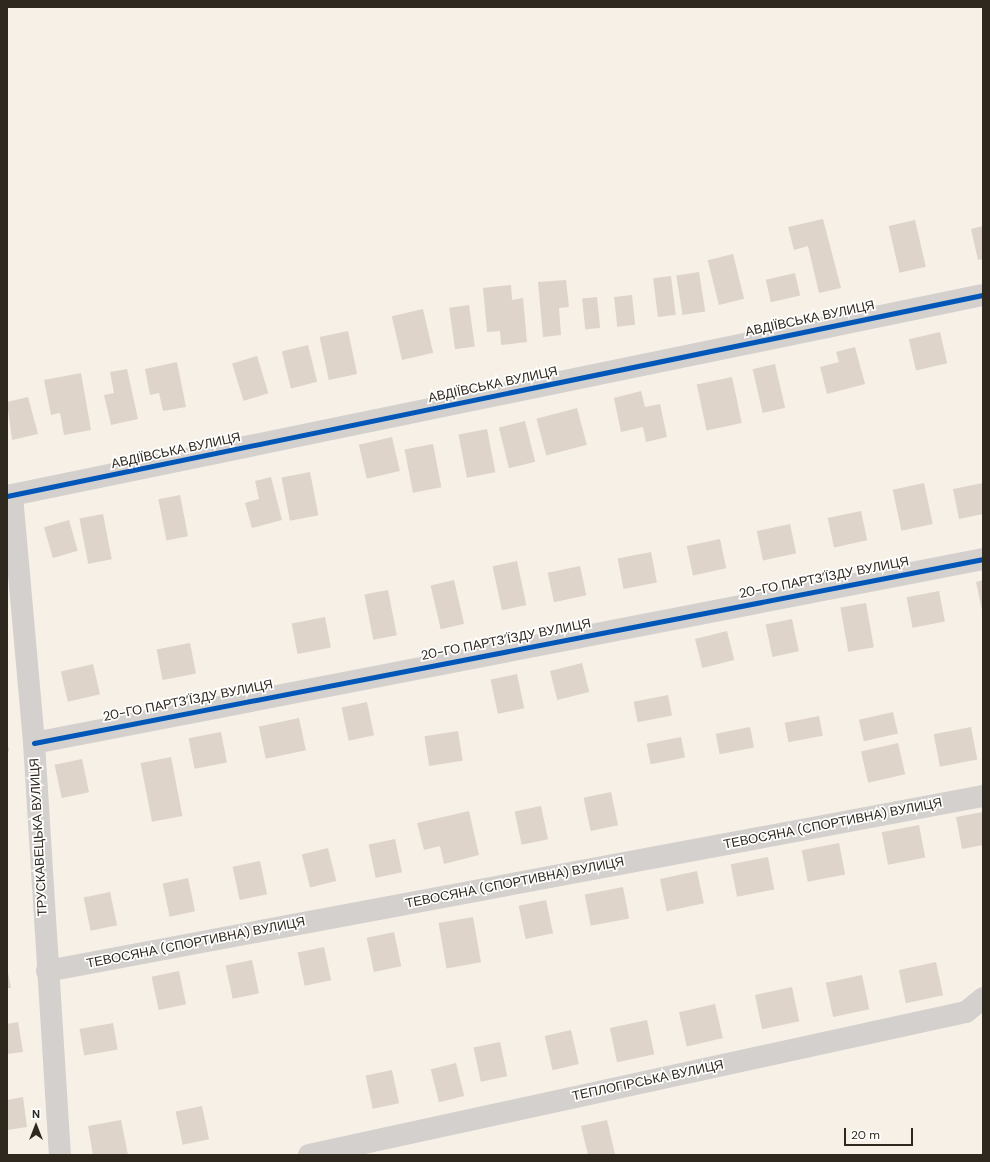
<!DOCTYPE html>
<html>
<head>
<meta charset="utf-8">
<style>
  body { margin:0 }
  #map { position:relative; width:990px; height:1162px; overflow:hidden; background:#f7f0e7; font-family:"DM Sans",sans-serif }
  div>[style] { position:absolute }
  .building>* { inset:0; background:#ded4c9; transform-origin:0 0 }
  .street>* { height:22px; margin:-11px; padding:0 11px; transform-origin:11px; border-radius:11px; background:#d3d0cd }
  .cycleway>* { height:5px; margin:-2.5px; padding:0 2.5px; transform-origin:2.5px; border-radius:2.5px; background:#0057b8 }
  span { translate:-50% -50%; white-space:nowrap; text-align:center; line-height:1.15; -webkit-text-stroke:3.5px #fff; paint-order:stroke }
  .street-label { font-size:13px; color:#2f281e }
  .frame { position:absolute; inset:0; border:8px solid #2f281e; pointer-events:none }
  .north { position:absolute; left:16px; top:1106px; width:40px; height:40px; -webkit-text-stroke:3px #fff; paint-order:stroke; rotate:0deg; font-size:11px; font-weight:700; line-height:16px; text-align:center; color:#2f281e }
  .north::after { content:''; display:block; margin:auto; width:14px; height:18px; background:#2f281e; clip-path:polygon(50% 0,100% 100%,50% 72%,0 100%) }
  .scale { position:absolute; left:844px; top:1128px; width:69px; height:18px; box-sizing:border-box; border:2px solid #2f281e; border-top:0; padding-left:5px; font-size:12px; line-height:14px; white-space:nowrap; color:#2f281e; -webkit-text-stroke:3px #fff; paint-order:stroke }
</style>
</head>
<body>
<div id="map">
  <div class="building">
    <i style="clip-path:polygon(823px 219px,841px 288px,819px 293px,808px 246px,794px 250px,788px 227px)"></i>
    <i style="left:915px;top:220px;width:48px;height:27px;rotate:77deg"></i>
    <i style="clip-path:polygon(983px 226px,983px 259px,978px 260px,971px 229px)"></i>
    <i style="left:733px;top:254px;width:46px;height:26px;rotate:76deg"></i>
    <i style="left:699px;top:272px;width:40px;height:23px;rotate:81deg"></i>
    <i style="left:795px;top:273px;width:23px;height:30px;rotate:77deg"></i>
    <i style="left:671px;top:276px;width:39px;height:18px;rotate:83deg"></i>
    <i style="clip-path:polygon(566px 280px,569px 307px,559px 308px,561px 335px,543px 337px,538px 282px)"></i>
    <i style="clip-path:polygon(511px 285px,512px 300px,523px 298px,527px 342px,501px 345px,500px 331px,487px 332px,483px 288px)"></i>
    <i style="left:632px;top:295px;width:30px;height:18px;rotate:84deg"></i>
    <i style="left:597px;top:297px;width:31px;height:15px;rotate:84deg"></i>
    <i style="left:469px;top:305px;width:42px;height:20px;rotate:82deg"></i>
    <i style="left:423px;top:309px;width:45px;height:32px;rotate:77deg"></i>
    <i style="left:348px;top:331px;width:44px;height:29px;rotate:78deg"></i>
    <i style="left:940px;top:332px;width:32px;height:32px;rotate:77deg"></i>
    <i style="left:308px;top:345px;width:38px;height:27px;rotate:76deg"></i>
    <i style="clip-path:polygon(855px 347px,865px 384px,827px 394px,820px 367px,839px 362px,836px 352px)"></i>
    <i style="left:257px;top:356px;width:39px;height:26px;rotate:73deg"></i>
    <i style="clip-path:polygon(177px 362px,186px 407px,163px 411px,159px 393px,150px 395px,145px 369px)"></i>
    <i style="left:775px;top:364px;width:45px;height:23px;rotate:77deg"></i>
    <i style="clip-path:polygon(127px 369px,138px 419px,111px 425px,104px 395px,114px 393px,110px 372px)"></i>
    <i style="clip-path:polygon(81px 373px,91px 430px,64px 435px,60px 413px,51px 415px,44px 380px)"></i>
    <i style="left:732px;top:377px;width:47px;height:36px;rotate:78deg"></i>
    <i style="clip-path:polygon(641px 391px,645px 407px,660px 404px,667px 437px,646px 442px,643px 427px,621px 432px,614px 398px)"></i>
    <i style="clip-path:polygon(28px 397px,38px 434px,12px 440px,7px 402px)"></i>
    <i style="left:577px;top:408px;width:38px;height:42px;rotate:75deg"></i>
    <i style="left:525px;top:421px;width:42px;height:27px;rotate:76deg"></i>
    <i style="left:487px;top:429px;width:44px;height:29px;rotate:79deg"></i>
    <i style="left:392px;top:437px;width:35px;height:34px;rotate:77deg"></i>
    <i style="left:433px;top:444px;width:44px;height:29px;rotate:79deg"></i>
    <i style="left:310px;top:472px;width:44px;height:29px;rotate:79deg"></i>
    <i style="clip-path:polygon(271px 477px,282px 520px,252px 528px,245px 503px,259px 499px,255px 481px)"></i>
    <i style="left:924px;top:483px;width:42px;height:32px;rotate:78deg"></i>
    <i style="clip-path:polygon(983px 483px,983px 514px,959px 519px,953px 489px)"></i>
    <i style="left:180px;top:495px;width:42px;height:22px;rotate:79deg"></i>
    <i style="left:861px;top:511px;width:30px;height:34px;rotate:78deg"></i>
    <i style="left:103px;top:514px;width:46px;height:24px;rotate:79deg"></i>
    <i style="left:69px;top:520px;width:32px;height:26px;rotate:74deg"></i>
    <i style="left:790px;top:524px;width:30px;height:34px;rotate:78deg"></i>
    <i style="left:720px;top:539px;width:30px;height:34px;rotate:78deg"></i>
    <i style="left:651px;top:552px;width:31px;height:34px;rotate:79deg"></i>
    <i style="left:517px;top:561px;width:45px;height:25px;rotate:78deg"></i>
    <i style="left:580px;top:566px;width:30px;height:33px;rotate:78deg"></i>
    <i style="left:454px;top:580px;width:45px;height:24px;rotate:77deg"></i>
    <i style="clip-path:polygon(983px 580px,983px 610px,982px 610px,976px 582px)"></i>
    <i style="left:388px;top:590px;width:46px;height:24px;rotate:79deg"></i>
    <i style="left:939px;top:591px;width:31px;height:33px;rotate:79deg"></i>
    <i style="left:866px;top:603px;width:45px;height:26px;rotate:80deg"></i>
    <i style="left:325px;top:617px;width:31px;height:34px;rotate:79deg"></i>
    <i style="left:792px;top:619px;width:33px;height:27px;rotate:78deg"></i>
    <i style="left:727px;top:631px;width:30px;height:33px;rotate:76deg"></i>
    <i style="left:190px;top:643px;width:31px;height:34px;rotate:79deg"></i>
    <i style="left:582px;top:663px;width:30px;height:33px;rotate:76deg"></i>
    <i style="left:93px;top:664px;width:31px;height:33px;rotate:77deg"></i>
    <i style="left:517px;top:674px;width:35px;height:27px;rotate:78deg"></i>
    <i style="left:668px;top:695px;width:21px;height:35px;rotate:79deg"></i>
    <i style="left:367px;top:702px;width:34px;height:26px;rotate:78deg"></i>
    <i style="left:893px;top:712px;width:22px;height:35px;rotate:77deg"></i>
    <i style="left:819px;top:716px;width:20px;height:35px;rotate:79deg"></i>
    <i style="left:299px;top:718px;width:33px;height:41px;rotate:78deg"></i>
    <i style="left:750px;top:727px;width:21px;height:35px;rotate:79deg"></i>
    <i style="left:971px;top:727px;width:33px;height:38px;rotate:79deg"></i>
    <i style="left:458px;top:731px;width:30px;height:34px;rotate:81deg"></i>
    <i style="left:221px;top:732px;width:31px;height:33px;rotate:79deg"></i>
    <i style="left:681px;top:737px;width:21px;height:35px;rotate:79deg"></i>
    <i style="clip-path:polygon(7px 740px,9px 751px,7px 752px)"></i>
    <i style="left:898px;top:743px;width:32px;height:38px;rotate:77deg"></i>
    <i style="left:171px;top:757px;width:60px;height:31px;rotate:79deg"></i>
    <i style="left:82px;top:759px;width:34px;height:28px;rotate:78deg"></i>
    <i style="left:611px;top:792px;width:34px;height:28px;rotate:78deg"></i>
    <i style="left:541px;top:806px;width:34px;height:27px;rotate:78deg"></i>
    <i style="clip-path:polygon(469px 811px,479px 855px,444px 864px,440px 846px,424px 850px,417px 823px)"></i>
    <i style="clip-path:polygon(983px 812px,983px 845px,962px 849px,956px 817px)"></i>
    <i style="left:919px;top:825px;width:33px;height:38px;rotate:79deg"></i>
    <i style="left:395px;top:839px;width:34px;height:27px;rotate:78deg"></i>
    <i style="left:839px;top:843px;width:32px;height:38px;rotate:79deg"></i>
    <i style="left:328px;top:848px;width:34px;height:27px;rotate:76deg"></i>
    <i style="left:768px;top:857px;width:33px;height:38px;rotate:79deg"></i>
    <i style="left:260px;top:861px;width:34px;height:28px;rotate:78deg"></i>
    <i style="left:697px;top:871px;width:33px;height:38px;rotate:78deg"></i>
    <i style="left:188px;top:878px;width:34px;height:26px;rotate:78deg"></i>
    <i style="left:623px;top:887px;width:32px;height:39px;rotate:79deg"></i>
    <i style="left:110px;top:892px;width:34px;height:27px;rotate:78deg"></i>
    <i style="left:546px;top:900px;width:34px;height:28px;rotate:78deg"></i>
    <i style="left:473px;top:917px;width:46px;height:35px;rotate:80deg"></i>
    <i style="left:394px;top:932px;width:35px;height:28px;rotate:78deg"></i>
    <i style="left:324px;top:947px;width:34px;height:27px;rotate:78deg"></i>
    <i style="left:252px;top:960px;width:34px;height:27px;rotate:78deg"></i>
    <i style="left:936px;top:962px;width:34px;height:38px;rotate:78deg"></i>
    <i style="clip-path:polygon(7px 968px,11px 988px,7px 988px)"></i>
    <i style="left:179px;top:971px;width:34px;height:28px;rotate:78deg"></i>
    <i style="left:862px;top:975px;width:35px;height:37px;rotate:78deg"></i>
    <i style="left:792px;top:987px;width:35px;height:38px;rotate:78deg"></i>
    <i style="left:715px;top:1004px;width:35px;height:37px;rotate:77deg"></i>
    <i style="left:647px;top:1020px;width:35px;height:38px;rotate:78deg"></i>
    <i style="clip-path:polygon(18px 1022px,23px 1052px,7px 1054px,7px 1024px)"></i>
    <i style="left:113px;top:1023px;width:27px;height:34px;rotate:80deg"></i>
    <i style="left:571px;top:1030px;width:35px;height:27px;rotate:77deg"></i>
    <i style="left:500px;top:1042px;width:35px;height:27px;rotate:78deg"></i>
    <i style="left:456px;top:1063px;width:34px;height:26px;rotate:76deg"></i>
    <i style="left:392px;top:1070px;width:34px;height:27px;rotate:78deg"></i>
    <i style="clip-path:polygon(23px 1097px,27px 1127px,7px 1130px,7px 1100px)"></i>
    <i style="left:202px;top:1106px;width:34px;height:27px;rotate:78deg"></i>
    <i style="clip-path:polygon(121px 1120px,128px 1155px,93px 1155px,88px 1126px)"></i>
    <i style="clip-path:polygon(607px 1120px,615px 1154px,588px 1155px,581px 1126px)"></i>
  </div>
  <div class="street">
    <i style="left:7px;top:496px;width:996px;rotate:-11.64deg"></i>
    <i style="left:12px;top:496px;width:248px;rotate:84.9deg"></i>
    <i style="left:34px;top:743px;width:413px;rotate:86.4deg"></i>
    <i style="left:34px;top:743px;width:967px;rotate:-10.97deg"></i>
    <i style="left:47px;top:971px;width:952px;rotate:-10.59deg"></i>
    <i style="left:309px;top:1155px;width:672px;rotate:-12.28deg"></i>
    <i style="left:966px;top:1012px;width:22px;rotate:-39deg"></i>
  </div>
  <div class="cycleway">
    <i style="left:7px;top:496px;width:996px;rotate:-11.64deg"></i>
    <i style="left:34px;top:743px;width:967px;rotate:-10.97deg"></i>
  </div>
  <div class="street-label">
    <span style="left:810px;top:319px;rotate:-12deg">АВДІЇВСЬКА ВУЛИЦЯ</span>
    <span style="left:493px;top:385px;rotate:-12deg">АВДІЇВСЬКА ВУЛИЦЯ</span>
    <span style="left:176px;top:451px;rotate:-12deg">АВДІЇВСЬКА ВУЛИЦЯ</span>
    <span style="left:824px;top:578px;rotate:-11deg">20-ГО ПАРТЗ’ЇЗДУ ВУЛИЦЯ</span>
    <span style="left:506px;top:640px;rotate:-11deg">20-ГО ПАРТЗ’ЇЗДУ ВУЛИЦЯ</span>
    <span style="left:188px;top:701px;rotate:-11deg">20-ГО ПАРТЗ’ЇЗДУ ВУЛИЦЯ</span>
    <span style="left:833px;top:824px;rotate:-11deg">ТЕВОСЯНА (СПОРТИВНА) ВУЛИЦЯ</span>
    <span style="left:39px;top:837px;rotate:-93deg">ТРУСКАВЕЦЬКА ВУЛИЦЯ</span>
    <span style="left:515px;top:883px;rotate:-11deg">ТЕВОСЯНА (СПОРТИВНА) ВУЛИЦЯ</span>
    <span style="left:196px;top:943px;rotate:-11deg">ТЕВОСЯНА (СПОРТИВНА) ВУЛИЦЯ</span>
    <span style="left:648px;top:1081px;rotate:-12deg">ТЕПЛОГІРСЬКА ВУЛИЦЯ</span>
  </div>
  <div class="frame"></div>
  <div class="north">N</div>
  <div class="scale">20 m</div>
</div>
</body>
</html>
